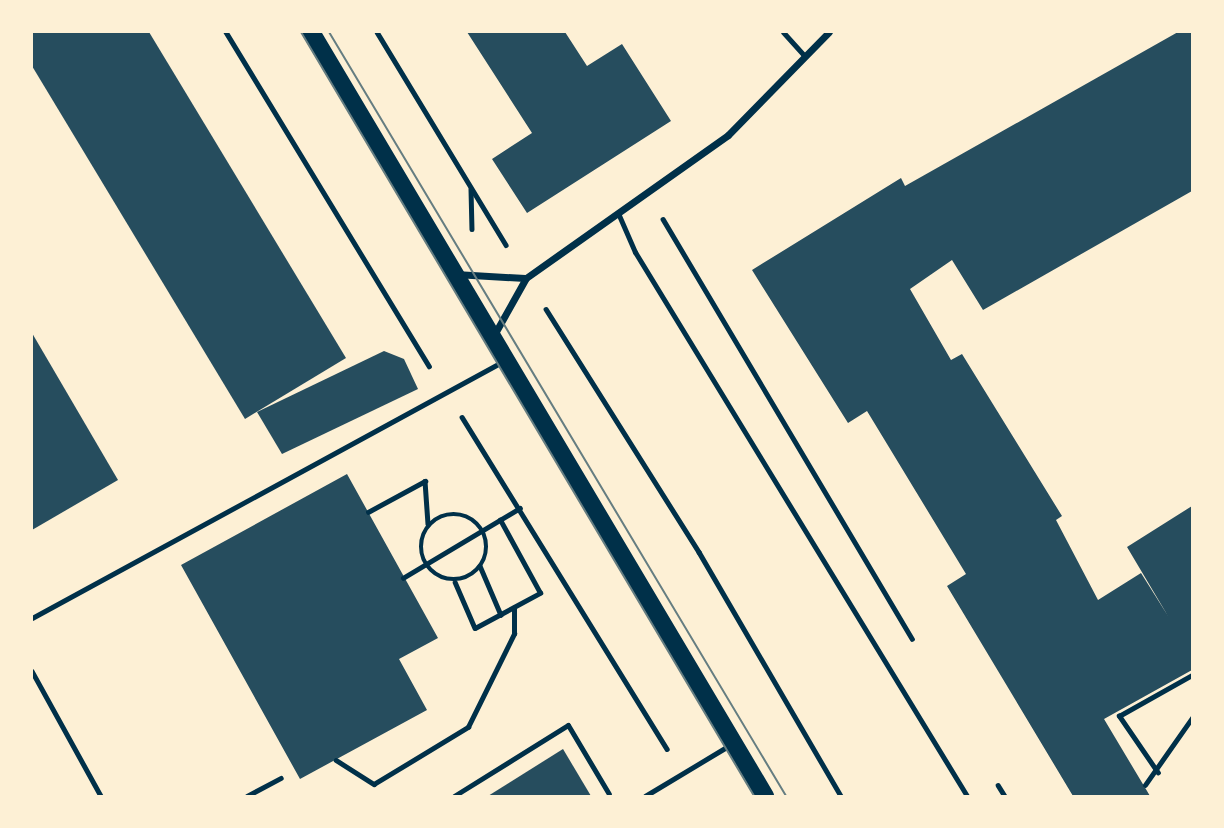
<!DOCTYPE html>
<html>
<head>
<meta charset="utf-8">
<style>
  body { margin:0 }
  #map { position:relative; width:1224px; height:828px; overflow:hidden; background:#fdf0d5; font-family:Merriweather,serif }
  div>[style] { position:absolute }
  .building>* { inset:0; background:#264d5e }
  .path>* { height:4.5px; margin:-2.25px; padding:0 2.25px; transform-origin:2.25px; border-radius:2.25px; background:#003049 }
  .path>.ring { margin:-2.25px; padding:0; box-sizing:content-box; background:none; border:4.5px solid #003049; border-radius:50% }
  .service>* { height:5px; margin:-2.5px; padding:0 2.5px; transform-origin:2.5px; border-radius:2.5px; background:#003049 }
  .minor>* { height:7px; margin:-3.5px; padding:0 3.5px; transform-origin:3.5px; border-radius:3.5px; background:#003049 }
  .primary>* { height:18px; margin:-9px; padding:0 9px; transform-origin:9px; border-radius:9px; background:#003049 }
  .tram>* { height:2px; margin:-1px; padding:0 1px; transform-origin:1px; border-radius:1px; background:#657d81 }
  span { translate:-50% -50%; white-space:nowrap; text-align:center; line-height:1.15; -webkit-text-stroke:5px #fdf0d5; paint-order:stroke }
  .frame { position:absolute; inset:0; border:33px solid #fdf0d5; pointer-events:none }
</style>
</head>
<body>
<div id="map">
  <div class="building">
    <i style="clip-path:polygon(32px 32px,149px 32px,346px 358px,245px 419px,32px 66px)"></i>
    <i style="clip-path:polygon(467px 32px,565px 32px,587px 66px,622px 44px,671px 121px,527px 213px,492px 159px,532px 133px)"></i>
    <i style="clip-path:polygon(1178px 32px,1192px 32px,1192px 191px,983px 310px,952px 260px,910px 289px,951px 360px,962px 354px,1062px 516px,1056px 520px,1098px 600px,1141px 573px,1168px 616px,1127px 547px,1192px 506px,1192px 670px,1104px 719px,1150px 796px,1073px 796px,947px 586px,966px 574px,867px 411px,848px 423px,752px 270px,901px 178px,905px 186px)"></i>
    <i style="clip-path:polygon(32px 333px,118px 480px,32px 530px)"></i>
    <i style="clip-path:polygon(384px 351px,404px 359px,418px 389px,282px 454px,257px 412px)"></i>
    <i style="clip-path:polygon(347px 474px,438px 638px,399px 659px,427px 710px,300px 779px,181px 565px)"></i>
    <i style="clip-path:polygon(563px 749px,591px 796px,488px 796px)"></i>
  </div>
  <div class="path">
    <i style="left:226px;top:32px;width:391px;rotate:58.7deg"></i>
    <i style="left:377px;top:32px;width:249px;rotate:58.8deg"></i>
    <i style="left:471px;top:189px;width:40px;rotate:88.6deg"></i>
    <i style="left:663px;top:219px;width:488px;rotate:59.3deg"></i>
    <i style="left:546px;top:309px;width:287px;rotate:57.8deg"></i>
    <i style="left:699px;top:552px;width:282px;rotate:59.8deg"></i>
    <i style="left:462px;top:417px;width:390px;rotate:58.3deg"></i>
    <i style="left:368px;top:512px;width:65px;rotate:-28.5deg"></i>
    <i style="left:425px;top:481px;width:43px;rotate:86deg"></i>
    <i class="ring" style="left:421px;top:514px;width:61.5px;height:61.5px"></i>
    <i style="left:480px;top:566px;width:53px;rotate:66.8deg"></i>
    <i style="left:403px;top:578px;width:136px;rotate:-30.9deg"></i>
    <i style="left:455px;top:582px;width:50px;rotate:66.5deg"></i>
    <i style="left:475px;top:628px;width:74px;rotate:-28.3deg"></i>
    <i style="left:540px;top:593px;width:83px;rotate:-118.7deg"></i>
    <i style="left:32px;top:671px;width:143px;rotate:61.1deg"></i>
    <i style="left:336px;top:760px;width:45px;rotate:32.3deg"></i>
    <i style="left:374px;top:784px;width:110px;rotate:-31.2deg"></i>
    <i style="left:468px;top:727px;width:104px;rotate:-63.7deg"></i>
    <i style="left:514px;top:634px;width:26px;rotate:-90deg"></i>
    <i style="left:1158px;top:773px;width:69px;rotate:-124.4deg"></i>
    <i style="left:1119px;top:716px;width:84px;rotate:-29.3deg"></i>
    <i style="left:998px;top:785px;width:13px;rotate:58deg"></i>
    <i style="left:1145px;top:785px;width:82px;rotate:-55deg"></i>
    <i style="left:247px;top:796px;width:38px;rotate:-28deg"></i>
  </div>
  <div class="service">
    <i style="left:783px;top:32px;width:31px;rotate:48deg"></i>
    <i style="left:618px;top:213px;width:43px;rotate:66.4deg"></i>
    <i style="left:635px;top:252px;width:637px;rotate:58.6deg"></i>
    <i style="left:32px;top:618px;width:535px;rotate:-28.58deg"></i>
    <i style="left:454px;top:796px;width:134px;rotate:-31.9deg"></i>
    <i style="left:568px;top:725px;width:80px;rotate:59.3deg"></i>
    <i style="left:645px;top:796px;width:99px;rotate:-31deg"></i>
  </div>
  <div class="minor">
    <i style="left:455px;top:274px;width:70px;rotate:3.3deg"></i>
    <i style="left:494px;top:335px;width:65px;rotate:-60.7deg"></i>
    <i style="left:526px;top:278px;width:247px;rotate:-35.3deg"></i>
    <i style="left:728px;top:135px;width:144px;rotate:-45.6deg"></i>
  </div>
  <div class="primary">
    <i style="left:311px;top:32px;width:889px;rotate:59.28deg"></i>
  </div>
  <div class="tram">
    <i style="left:301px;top:32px;width:888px;rotate:59.33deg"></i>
    <i style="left:329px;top:32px;width:890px;rotate:59.11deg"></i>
  </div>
  <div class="frame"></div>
</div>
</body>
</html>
